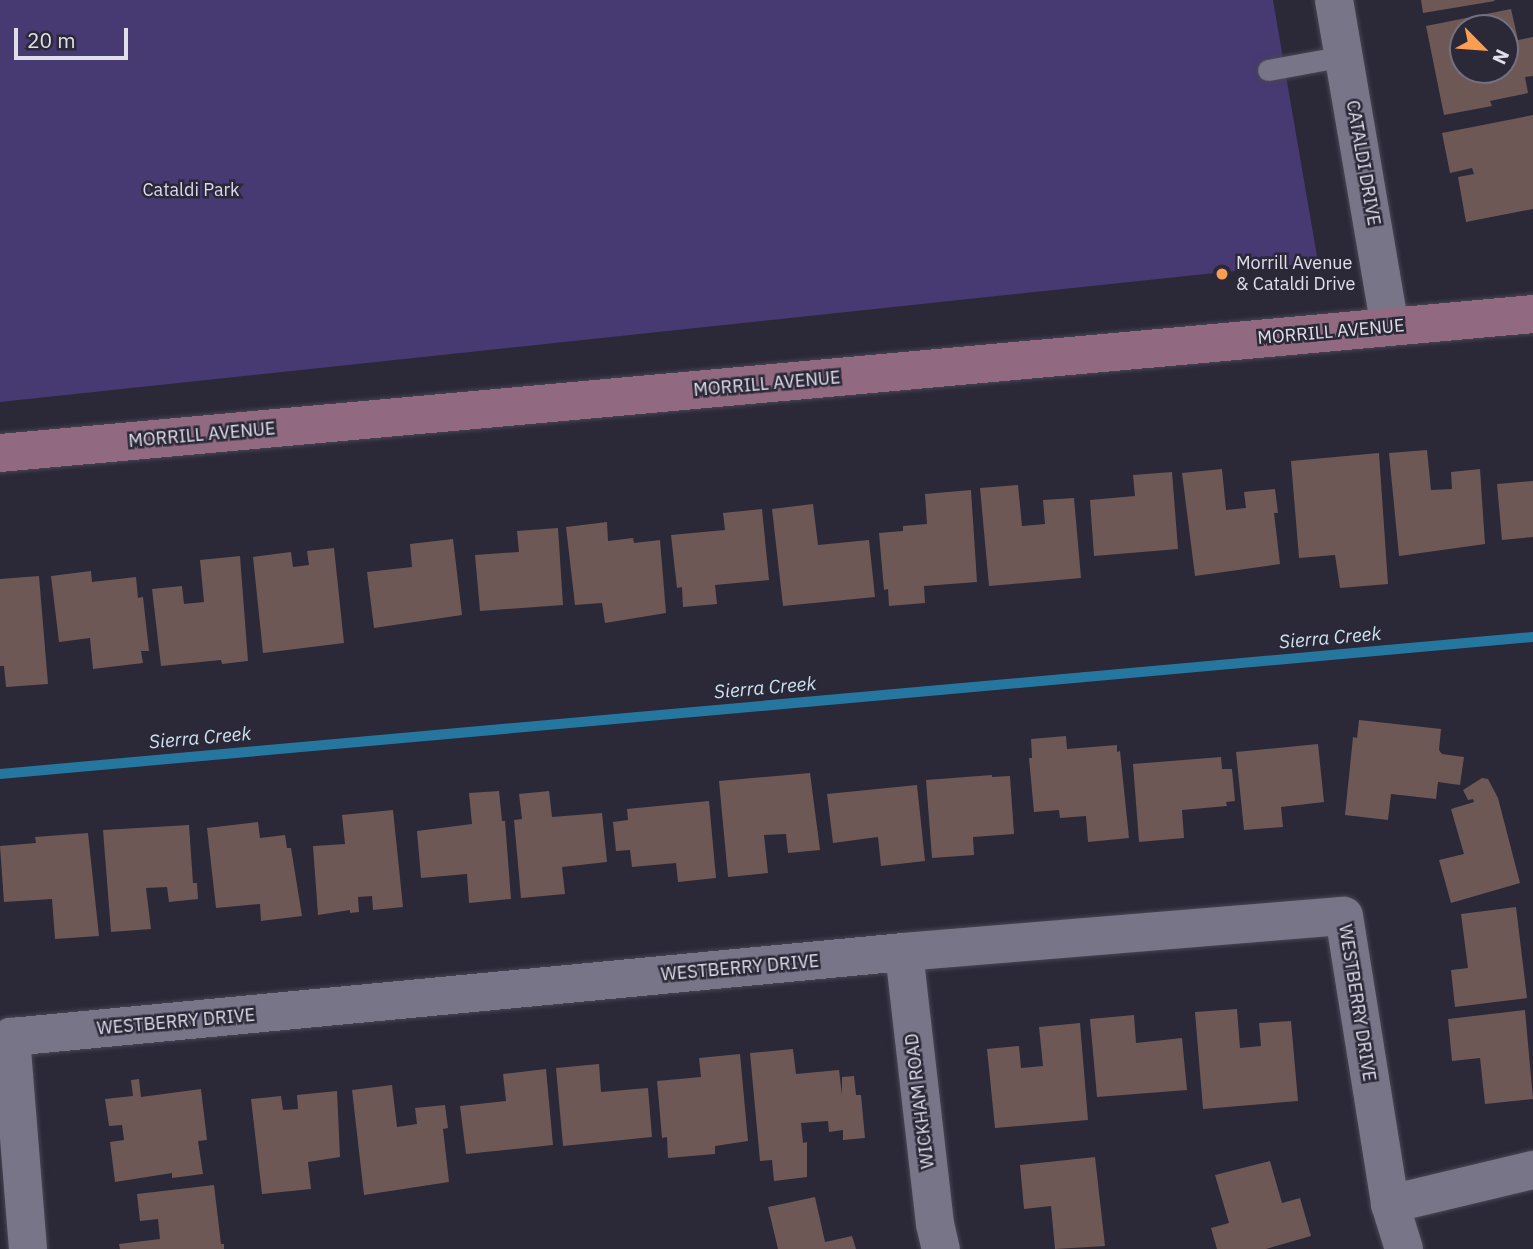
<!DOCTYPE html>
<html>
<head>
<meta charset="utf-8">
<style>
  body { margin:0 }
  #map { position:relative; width:1533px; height:1249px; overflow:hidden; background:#2b2838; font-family:"IBM Plex Sans",sans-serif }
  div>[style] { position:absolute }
  .green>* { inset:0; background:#473971 }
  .stream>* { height:10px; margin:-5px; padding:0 5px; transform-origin:5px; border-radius:5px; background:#2677a0 }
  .building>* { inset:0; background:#6e5856 }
  .roads { filter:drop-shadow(0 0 2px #494654) drop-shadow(0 0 2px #494654) }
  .lane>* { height:21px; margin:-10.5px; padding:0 10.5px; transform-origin:10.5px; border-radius:10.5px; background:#797588 }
  .street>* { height:38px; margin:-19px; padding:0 19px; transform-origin:19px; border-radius:19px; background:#797588 }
  .secondary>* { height:38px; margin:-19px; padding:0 19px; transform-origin:19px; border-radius:19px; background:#916a81 }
  .dots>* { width:19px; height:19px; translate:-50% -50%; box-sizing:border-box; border:4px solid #2b2838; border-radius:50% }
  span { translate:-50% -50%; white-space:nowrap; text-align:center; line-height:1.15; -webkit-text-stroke:5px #2b2838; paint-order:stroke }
  .street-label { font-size:18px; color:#e0dee9 }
  .park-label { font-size:18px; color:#ddd9f0 }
  .poi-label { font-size:18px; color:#e0dee9 }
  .left { translate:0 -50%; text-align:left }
  .water-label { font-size:19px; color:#cce2f1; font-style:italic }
  .north { position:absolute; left:1449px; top:14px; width:70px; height:70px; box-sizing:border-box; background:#2b2838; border:2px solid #73717f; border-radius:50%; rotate:115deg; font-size:19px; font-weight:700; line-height:28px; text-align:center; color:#e0dee9 }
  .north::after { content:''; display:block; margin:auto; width:24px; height:32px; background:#fb9e52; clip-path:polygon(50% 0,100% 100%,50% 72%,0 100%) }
  .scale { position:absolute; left:14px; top:28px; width:114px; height:32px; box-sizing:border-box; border:4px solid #e0dee9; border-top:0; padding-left:9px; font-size:21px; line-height:24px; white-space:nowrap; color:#e0dee9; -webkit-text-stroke:5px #2b2838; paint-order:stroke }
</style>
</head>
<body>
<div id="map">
  <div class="green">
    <i style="clip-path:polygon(0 0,1273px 0,1318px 262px,0 402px)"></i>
  </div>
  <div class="stream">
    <i style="left:0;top:774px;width:1539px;rotate:-5.11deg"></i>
  </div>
  <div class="building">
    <i style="clip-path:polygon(1421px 0,1494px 0,1495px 1px,1423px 13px)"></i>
    <i style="clip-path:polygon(evenodd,1511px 9px,1518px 40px,1533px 37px,1533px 76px,1525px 77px,1528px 93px,1490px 101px,1492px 106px,1444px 115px,1426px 26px,1511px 9px,1463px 28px,1505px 28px,1505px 70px,1463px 70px,1463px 28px)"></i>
    <i style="clip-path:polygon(1533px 115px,1533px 209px,1466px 222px,1458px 177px,1474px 174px,1472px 168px,1450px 173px,1442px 133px)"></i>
    <i style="clip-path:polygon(1427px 450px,1431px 490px,1452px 489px,1451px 472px,1480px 469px,1485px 544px,1399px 556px,1389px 453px)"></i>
    <i style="clip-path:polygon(1379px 453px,1388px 584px,1340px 588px,1335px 555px,1299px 558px,1291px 461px)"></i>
    <i style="clip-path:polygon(1222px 469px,1226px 510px,1246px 508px,1244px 492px,1275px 489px,1278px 513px,1274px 513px,1280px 564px,1195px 576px,1182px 473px)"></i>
    <i style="clip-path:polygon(1172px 472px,1178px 549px,1094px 556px,1090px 500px,1135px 496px,1133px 475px)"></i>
    <i style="clip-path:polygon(1533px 481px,1533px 537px,1502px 540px,1497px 484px)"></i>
    <i style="clip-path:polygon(1018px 485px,1022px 526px,1045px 524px,1043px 500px,1074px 498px,1081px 578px,989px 586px,980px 488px)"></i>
    <i style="clip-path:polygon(971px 490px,977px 582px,924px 586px,925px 603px,889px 606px,888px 589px,884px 590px,879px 533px,903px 531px,903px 526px,927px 524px,925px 494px)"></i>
    <i style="clip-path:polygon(813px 504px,818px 545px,869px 540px,875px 597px,783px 606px,772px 509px)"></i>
    <i style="clip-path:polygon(762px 509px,769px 580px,715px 585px,717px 604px,683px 607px,682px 587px,677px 588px,671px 535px,725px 530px,723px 513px)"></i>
    <i style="clip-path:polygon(607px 522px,608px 541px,633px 538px,634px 543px,660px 540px,666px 613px,605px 623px,602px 603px,575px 605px,566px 527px)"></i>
    <i style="clip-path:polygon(558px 528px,563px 605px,480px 611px,475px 555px,519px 552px,517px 531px)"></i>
    <i style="clip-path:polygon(453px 539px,462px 615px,374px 628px,367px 572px,412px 567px,410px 544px)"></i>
    <i style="clip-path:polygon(334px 548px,344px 643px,263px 653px,253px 557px,291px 552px,293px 567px,309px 565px,307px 551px)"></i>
    <i style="clip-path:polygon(240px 556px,248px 661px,222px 664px,221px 660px,161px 666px,152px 589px,182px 586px,184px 604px,204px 602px,200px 560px)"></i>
    <i style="clip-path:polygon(91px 571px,92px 582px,136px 577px,138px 598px,143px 597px,149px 651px,141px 651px,143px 663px,93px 669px,90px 638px,59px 642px,51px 576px)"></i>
    <i style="clip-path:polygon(39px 576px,48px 684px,6px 687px,4px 666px,0 666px,0 579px)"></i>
    <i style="clip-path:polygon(1359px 720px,1441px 729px,1439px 750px,1442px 754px,1464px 757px,1460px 785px,1438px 782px,1436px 799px,1391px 794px,1388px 820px,1345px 815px,1353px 737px,1357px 738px)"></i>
    <i style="clip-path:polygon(1066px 736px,1067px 749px,1117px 745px,1117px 752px,1120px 751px,1129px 838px,1088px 842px,1086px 816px,1060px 818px,1059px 810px,1034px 812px,1029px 758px,1032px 758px,1031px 739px)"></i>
    <i style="clip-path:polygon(1318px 744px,1324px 802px,1281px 807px,1283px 827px,1244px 830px,1236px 752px)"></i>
    <i style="clip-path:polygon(1221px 757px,1222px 769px,1232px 769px,1235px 801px,1226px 802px,1227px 806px,1182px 810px,1184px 838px,1139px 842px,1133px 764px)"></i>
    <i style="clip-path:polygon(810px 773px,820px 850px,788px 853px,786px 834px,764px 835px,768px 873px,728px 877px,719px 781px)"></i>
    <i style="clip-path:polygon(992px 775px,992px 777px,1010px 776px,1014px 834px,973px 837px,974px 855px,932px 858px,926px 780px)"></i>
    <i style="clip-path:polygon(1482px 778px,1488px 779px,1498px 798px,1520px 883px,1451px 903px,1439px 860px,1464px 854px,1451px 809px,1474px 802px,1473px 799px,1468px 800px,1463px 790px)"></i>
    <i style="clip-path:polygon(917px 785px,925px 861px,881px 866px,878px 837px,833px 843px,827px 794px)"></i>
    <i style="clip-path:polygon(499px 791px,502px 821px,505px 821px,511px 899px,469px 903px,467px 874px,421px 878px,417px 831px,472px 824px,469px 793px)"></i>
    <i style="clip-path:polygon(549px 791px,552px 817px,602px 813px,607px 862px,562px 867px,565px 894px,521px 898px,514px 820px,522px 819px,519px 794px)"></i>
    <i style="clip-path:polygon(709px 801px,716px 878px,678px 882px,676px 863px,632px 867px,630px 850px,616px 851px,613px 822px,628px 820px,627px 809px)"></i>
    <i style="clip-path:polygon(393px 810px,403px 907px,373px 910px,372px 896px,358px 897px,359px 912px,350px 913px,350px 910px,318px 915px,313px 846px,345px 844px,342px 815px)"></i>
    <i style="clip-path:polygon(258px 822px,260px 838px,285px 835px,287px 848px,291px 848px,302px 916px,261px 921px,260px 904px,216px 908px,207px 828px)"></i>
    <i style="clip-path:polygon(189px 825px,193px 883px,197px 883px,198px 899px,169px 902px,167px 887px,146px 888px,151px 929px,111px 932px,103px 830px)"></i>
    <i style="clip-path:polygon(88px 833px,99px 936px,55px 939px,52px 899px,4px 902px,0 846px,36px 843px,35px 837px)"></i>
    <i style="clip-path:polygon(1516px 907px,1527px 998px,1455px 1007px,1451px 970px,1468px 968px,1461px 914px)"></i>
    <i style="clip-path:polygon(1237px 1009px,1240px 1048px,1261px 1046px,1259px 1023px,1291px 1021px,1298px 1101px,1203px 1109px,1195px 1012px)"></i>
    <i style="clip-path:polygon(1525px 1010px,1533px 1099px,1485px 1104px,1480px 1058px,1452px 1061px,1448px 1019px)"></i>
    <i style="clip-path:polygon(1134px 1015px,1136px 1043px,1182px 1038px,1187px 1090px,1097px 1097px,1090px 1019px)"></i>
    <i style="clip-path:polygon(1080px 1023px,1088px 1120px,995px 1128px,987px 1049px,1019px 1046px,1021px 1068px,1043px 1066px,1039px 1027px)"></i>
    <i style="clip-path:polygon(793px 1049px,796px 1074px,839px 1070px,842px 1095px,842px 1077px,854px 1076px,856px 1095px,861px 1095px,865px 1138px,843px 1140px,843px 1130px,829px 1132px,828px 1121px,801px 1123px,803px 1143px,807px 1142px,807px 1177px,774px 1181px,772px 1160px,760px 1161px,750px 1053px)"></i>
    <i style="clip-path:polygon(740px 1054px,748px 1141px,715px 1146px,715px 1154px,668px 1158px,667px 1137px,662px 1138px,657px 1081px,701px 1077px,699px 1058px)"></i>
    <i style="clip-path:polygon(599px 1064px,601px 1092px,648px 1088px,652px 1137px,563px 1146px,556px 1068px)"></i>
    <i style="clip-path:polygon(546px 1069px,553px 1145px,466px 1154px,460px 1106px,506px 1101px,503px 1074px)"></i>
    <i style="clip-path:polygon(139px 1079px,141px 1097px,201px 1089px,207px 1140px,198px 1141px,203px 1174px,172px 1178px,172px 1173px,115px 1182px,110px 1142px,124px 1140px,122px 1125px,109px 1126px,105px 1099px,133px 1096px,131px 1080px)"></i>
    <i style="clip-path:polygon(392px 1085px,397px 1127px,417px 1124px,415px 1108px,445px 1105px,448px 1128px,443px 1129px,449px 1182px,364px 1195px,352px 1090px)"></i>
    <i style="clip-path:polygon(337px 1091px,340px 1157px,308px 1162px,311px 1189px,262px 1194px,251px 1099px,281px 1096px,283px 1110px,298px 1109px,297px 1095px)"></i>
    <i style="clip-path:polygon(1095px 1157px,1105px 1246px,1055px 1249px,1051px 1206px,1024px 1209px,1020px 1165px)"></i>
    <i style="clip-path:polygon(1270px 1161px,1282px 1203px,1300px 1198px,1311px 1236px,1266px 1249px,1217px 1249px,1211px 1228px,1229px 1223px,1215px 1175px)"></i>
    <i style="clip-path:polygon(214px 1185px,221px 1244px,224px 1244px,224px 1249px,120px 1249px,119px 1244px,160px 1239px,158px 1219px,140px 1221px,137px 1194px)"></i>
    <i style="clip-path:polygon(815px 1197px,825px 1242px,852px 1236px,856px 1249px,778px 1249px,768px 1207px)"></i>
  </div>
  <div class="roads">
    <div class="lane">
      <i style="left:1268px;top:70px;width:77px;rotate:-10.4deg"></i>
    </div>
    <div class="street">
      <i style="left:1334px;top:0;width:331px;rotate:80.3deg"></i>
      <i style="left:904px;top:952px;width:274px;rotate:83.5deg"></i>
      <i style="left:935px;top:1224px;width:26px;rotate:77deg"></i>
      <i style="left:1390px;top:1204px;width:147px;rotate:-13.4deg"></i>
      <i style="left:28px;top:1249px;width:213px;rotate:-94.6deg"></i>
      <i style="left:11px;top:1037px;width:897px;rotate:-5.44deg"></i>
      <i style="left:904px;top:952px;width:441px;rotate:-4.7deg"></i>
      <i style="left:1344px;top:916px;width:292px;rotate:80.9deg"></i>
      <i style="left:1390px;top:1204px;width:47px;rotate:72.7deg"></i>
    </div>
    <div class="secondary">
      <i style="left:0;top:453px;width:1539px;rotate:-5.18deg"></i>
    </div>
  </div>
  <div class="dots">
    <i style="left:1222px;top:274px;background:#fb9e52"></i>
  </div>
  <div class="street-label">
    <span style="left:1363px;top:163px;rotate:80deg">CATALDI DRIVE</span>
    <span style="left:1331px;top:332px;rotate:-5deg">MORRILL AVENUE</span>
    <span style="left:767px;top:384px;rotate:-5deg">MORRILL AVENUE</span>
    <span style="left:202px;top:435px;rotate:-5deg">MORRILL AVENUE</span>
    <span style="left:740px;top:968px;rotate:-5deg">WESTBERRY DRIVE</span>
    <span style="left:1357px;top:1003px;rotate:81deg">WESTBERRY DRIVE</span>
    <span style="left:176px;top:1022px;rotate:-5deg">WESTBERRY DRIVE</span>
    <span style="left:920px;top:1101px;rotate:-97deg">WICKHAM ROAD</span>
  </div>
  <div class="park-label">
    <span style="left:191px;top:190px">Cataldi Park</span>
  </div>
  <div class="poi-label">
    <span class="left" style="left:1236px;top:274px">Morrill Avenue<br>&amp; Cataldi Drive</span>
  </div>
  <div class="water-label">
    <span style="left:1330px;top:638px;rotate:-5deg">Sierra Creek</span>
    <span style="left:765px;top:688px;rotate:-5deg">Sierra Creek</span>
    <span style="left:200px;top:738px;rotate:-5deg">Sierra Creek</span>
  </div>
  <div class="north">N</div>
  <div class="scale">20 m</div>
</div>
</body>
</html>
